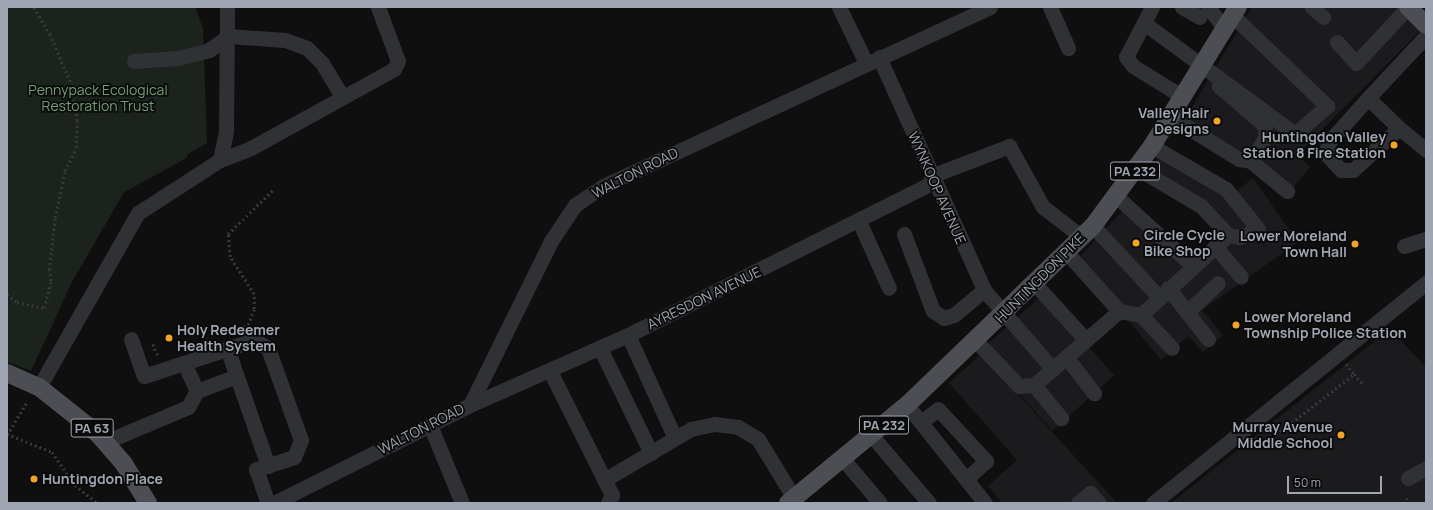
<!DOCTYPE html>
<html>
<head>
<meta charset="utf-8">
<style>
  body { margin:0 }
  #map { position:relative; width:1433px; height:510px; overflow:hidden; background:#0f0f10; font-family:Manrope,sans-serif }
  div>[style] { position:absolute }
  .built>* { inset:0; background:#1b1b1d; transform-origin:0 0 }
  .green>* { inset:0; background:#1c231c }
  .path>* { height:2.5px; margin-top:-1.25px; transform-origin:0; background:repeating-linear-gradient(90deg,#36383c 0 2px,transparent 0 5px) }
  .minor>* { height:15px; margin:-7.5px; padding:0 7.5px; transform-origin:7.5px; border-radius:7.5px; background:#303135 }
  .major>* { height:18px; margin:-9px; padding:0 9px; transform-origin:9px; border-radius:9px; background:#4c4e54 }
  .dots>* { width:11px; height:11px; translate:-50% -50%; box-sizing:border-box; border:2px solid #0a0a0b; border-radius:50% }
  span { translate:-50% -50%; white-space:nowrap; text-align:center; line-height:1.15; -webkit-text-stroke:3.5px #0a0a0b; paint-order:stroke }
  .shield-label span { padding:1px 3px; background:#0a0a0b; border:1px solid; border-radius:3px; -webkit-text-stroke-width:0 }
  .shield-label { font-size:13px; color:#a0a6b1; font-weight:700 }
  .park-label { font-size:14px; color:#779d77 }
  .poi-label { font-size:14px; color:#a0a6b1; font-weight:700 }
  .right { translate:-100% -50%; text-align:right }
  .left { translate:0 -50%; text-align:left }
  .street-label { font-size:14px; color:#a0a6b1 }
  .frame { position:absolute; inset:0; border:8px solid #a0a6b1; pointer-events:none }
  .scale { position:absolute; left:1287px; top:476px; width:95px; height:18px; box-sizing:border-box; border:2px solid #a0a6b1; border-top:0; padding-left:5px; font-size:12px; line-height:14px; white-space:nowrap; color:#a0a6b1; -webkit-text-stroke:3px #0a0a0b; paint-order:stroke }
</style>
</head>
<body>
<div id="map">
  <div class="built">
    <i style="clip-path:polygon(1252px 7px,1401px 7px,1422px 29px,1297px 155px,1310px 167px,1284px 199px,1248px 169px,1180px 127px)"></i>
    <i style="clip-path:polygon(1161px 154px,1229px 197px,1253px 178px,1298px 242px,1202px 310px,1223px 335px,1203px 352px,1188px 336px,1161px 360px,1078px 259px,1126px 207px,1193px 269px,1228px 237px,1148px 173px)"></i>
    <i style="left:1042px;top:295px;width:108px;height:83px;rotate:48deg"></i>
    <i style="clip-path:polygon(1390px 329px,1426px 367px,1426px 503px,1171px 503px)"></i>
    <i style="clip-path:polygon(981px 354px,1117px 503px,1002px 503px,988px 486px,1017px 460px,949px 383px)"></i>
  </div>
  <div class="green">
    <i style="clip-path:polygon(7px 7px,195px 7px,203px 28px,207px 143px,188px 154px,187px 158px,124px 192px,72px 282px,31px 371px,7px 362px)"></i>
  </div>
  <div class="path">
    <i style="left:7px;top:294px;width:13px;rotate:39deg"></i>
    <i style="left:17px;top:302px;width:28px;rotate:13deg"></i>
    <i style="left:44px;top:308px;width:28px;rotate:-75deg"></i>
    <i style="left:51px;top:281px;width:11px;rotate:-100deg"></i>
    <i style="left:49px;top:270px;width:52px;rotate:-83.4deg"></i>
    <i style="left:55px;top:218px;width:48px;rotate:-78deg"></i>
    <i style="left:65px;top:171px;width:25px;rotate:-64deg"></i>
    <i style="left:76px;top:148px;width:27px;rotate:-88deg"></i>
    <i style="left:77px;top:121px;width:40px;rotate:-100deg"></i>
    <i style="left:70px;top:82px;width:51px;rotate:-113.1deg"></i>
    <i style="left:50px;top:35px;width:33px;rotate:-121deg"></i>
    <i style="left:224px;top:332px;width:25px;rotate:-16deg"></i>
    <i style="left:248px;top:325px;width:17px;rotate:-69deg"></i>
    <i style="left:254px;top:309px;width:15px;rotate:-90deg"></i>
    <i style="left:254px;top:294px;width:44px;rotate:-123deg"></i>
    <i style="left:230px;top:257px;width:23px;rotate:-95deg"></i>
    <i style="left:228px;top:234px;width:64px;rotate:-44.4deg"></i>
    <i style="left:153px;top:344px;width:15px;rotate:67deg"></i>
    <i style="left:1346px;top:364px;width:13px;rotate:51deg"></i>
    <i style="left:7px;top:434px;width:48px;rotate:21.8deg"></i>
    <i style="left:52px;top:452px;width:40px;rotate:55.1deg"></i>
    <i style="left:75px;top:485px;width:28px;rotate:39deg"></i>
    <i style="left:7px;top:435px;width:37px;rotate:-59deg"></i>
    <i style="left:1253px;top:438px;width:11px;rotate:52deg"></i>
    <i style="left:1260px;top:447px;width:119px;rotate:-37.8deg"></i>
    <i style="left:1354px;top:374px;width:15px;rotate:48deg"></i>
    <i style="left:1406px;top:498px;width:6px;rotate:51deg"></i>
  </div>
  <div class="minor">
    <i style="left:839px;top:7px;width:62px;rotate:64.3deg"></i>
    <i style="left:1050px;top:7px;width:45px;rotate:66.3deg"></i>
    <i style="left:1152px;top:7px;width:56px;rotate:117.5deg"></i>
    <i style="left:1126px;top:57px;width:11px;rotate:52deg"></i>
    <i style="left:1133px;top:66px;width:59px;rotate:31.8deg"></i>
    <i style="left:1182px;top:7px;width:20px;rotate:30deg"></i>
    <i style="left:1208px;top:7px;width:28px;rotate:52deg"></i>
    <i style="left:1312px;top:7px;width:15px;rotate:42deg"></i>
    <i style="left:1144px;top:23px;width:187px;rotate:36.3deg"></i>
    <i style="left:1295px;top:134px;width:43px;rotate:-41.2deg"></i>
    <i style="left:1327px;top:106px;width:130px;rotate:-136.2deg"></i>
    <i style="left:1337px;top:42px;width:28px;rotate:48deg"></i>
    <i style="left:1356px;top:63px;width:76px;rotate:-47.1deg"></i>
    <i style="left:879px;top:57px;width:256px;rotate:65.7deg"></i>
    <i style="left:984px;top:290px;width:105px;rotate:48.9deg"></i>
    <i style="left:134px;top:61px;width:44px;rotate:-3.9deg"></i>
    <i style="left:178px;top:58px;width:32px;rotate:-14deg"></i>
    <i style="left:209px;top:50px;width:24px;rotate:-35deg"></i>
    <i style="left:229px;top:36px;width:56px;rotate:4.1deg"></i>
    <i style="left:285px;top:40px;width:23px;rotate:20deg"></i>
    <i style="left:307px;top:48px;width:21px;rotate:45deg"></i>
    <i style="left:322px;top:63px;width:39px;rotate:59deg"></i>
    <i style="left:1368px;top:98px;width:43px;rotate:44.1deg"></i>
    <i style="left:1399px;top:128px;width:62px;rotate:137.6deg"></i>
    <i style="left:1353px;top:170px;width:12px;rotate:180deg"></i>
    <i style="left:1341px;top:170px;width:22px;rotate:-133deg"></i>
    <i style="left:1326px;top:154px;width:11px;rotate:-80deg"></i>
    <i style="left:1328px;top:143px;width:60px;rotate:-48.4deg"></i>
    <i style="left:1368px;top:98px;width:85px;rotate:-46.9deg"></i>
    <i style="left:1171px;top:117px;width:80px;rotate:31.7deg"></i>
    <i style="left:1239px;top:159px;width:12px;rotate:9deg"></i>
    <i style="left:1251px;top:161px;width:29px;rotate:-59deg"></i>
    <i style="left:1266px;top:136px;width:11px;rotate:-100deg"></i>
    <i style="left:1264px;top:125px;width:60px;rotate:-139.1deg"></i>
    <i style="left:1399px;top:128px;width:35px;rotate:39deg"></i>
    <i style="left:1152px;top:146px;width:86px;rotate:30.2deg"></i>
    <i style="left:1226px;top:189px;width:51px;rotate:51.3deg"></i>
    <i style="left:1258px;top:229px;width:20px;rotate:156deg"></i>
    <i style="left:1240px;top:237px;width:12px;rotate:-171deg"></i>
    <i style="left:220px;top:160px;width:30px;rotate:-78deg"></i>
    <i style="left:226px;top:131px;width:124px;rotate:-89.5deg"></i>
    <i style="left:1251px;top:161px;width:47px;rotate:39.8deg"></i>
    <i style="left:1137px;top:168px;width:74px;rotate:30.7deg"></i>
    <i style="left:1201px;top:206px;width:40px;rotate:47deg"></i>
    <i style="left:1228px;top:235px;width:118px;rotate:137.4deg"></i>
    <i style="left:931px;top:176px;width:84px;rotate:-21deg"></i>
    <i style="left:1009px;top:146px;width:70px;rotate:60.9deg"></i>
    <i style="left:1043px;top:207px;width:49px;rotate:37.6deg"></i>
    <i style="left:1116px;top:196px;width:104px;rotate:42.3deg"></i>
    <i style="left:859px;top:221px;width:73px;rotate:65.9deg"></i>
    <i style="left:1093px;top:226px;width:97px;rotate:47.1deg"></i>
    <i style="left:904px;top:234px;width:82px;rotate:69.4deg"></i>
    <i style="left:933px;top:311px;width:13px;rotate:32deg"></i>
    <i style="left:944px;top:318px;width:10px;rotate:-17deg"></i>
    <i style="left:954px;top:315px;width:39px;rotate:-40deg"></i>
    <i style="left:1215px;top:246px;width:40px;rotate:50deg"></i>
    <i style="left:1404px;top:246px;width:23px;rotate:-18deg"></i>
    <i style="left:1067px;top:253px;width:78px;rotate:48.1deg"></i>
    <i style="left:1119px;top:311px;width:22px;rotate:10deg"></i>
    <i style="left:1141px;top:315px;width:45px;rotate:46.8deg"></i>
    <i style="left:1035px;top:284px;width:76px;rotate:47.7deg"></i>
    <i style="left:1168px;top:288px;width:65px;rotate:51.9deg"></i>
    <i style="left:1187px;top:312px;width:42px;rotate:-43.1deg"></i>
    <i style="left:628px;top:335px;width:113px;rotate:65.5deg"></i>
    <i style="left:131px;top:339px;width:39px;rotate:71deg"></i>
    <i style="left:144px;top:376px;width:116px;rotate:-18.1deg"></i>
    <i style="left:254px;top:340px;width:16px;rotate:30deg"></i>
    <i style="left:268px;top:348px;width:98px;rotate:70.3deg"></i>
    <i style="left:301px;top:440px;width:18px;rotate:112deg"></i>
    <i style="left:294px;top:457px;width:40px;rotate:162deg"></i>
    <i style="left:256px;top:469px;width:36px;rotate:71deg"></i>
    <i style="left:976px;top:341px;width:62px;rotate:46.3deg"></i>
    <i style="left:1019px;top:386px;width:15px;rotate:-4deg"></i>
    <i style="left:1034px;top:385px;width:113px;rotate:-41deg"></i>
    <i style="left:227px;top:348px;width:125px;rotate:70.8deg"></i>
    <i style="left:600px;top:348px;width:117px;rotate:64.1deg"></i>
    <i style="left:1066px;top:357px;width:46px;rotate:52.1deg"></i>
    <i style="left:550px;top:371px;width:139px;rotate:63.4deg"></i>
    <i style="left:612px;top:495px;width:9px;rotate:117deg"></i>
    <i style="left:1034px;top:385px;width:43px;rotate:50.7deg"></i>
    <i style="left:39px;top:387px;width:200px;rotate:-60.4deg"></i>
    <i style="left:138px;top:213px;width:98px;rotate:-32.9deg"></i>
    <i style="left:220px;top:160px;width:33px;rotate:-21deg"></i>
    <i style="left:251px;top:148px;width:163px;rotate:-28.9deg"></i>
    <i style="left:394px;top:69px;width:9px;rotate:-63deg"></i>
    <i style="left:398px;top:61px;width:58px;rotate:-110.3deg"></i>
    <i style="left:197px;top:391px;width:42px;rotate:-21deg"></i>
    <i style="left:470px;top:405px;width:173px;rotate:-23.9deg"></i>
    <i style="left:628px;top:335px;width:342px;rotate:-26.6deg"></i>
    <i style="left:907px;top:405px;width:125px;rotate:51.5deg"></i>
    <i style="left:921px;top:422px;width:21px;rotate:-37deg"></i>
    <i style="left:938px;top:409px;width:71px;rotate:47.3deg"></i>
    <i style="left:986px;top:461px;width:27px;rotate:138deg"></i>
    <i style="left:430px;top:425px;width:84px;rotate:67.7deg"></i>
    <i style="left:872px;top:436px;width:88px;rotate:49.6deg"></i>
    <i style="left:105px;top:442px;width:90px;rotate:-22.9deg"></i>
    <i style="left:188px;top:407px;width:18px;rotate:-61deg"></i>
    <i style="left:197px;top:391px;width:31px;rotate:-115deg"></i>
    <i style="left:843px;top:459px;width:57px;rotate:49.9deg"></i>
    <i style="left:1408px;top:478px;width:21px;rotate:-29deg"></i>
    <i style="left:604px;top:480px;width:101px;rotate:-30.4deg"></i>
    <i style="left:691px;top:429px;width:24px;rotate:-12deg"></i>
    <i style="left:714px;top:424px;width:24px;rotate:7deg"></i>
    <i style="left:738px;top:427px;width:23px;rotate:31deg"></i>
    <i style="left:758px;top:439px;width:69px;rotate:58.6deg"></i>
    <i style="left:274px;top:503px;width:219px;rotate:-26.6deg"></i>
    <i style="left:470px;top:405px;width:183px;rotate:-63.7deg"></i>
    <i style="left:551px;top:241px;width:43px;rotate:-56.3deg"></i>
    <i style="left:575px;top:205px;width:34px;rotate:-34deg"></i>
    <i style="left:603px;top:186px;width:426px;rotate:-24.8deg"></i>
    <i style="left:1078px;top:503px;width:16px;rotate:-40deg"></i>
    <i style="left:1090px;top:493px;width:13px;rotate:48deg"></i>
    <i style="left:1153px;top:503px;width:351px;rotate:-38.9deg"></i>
  </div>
  <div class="major">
    <i style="left:1408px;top:7px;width:25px;rotate:45deg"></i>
    <i style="left:7px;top:373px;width:35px;rotate:24deg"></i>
    <i style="left:39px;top:387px;width:75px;rotate:38.5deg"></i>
    <i style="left:98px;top:434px;width:40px;rotate:49deg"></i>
    <i style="left:124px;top:464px;width:46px;rotate:58.4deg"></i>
    <i style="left:788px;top:503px;width:154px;rotate:-39.5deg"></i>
    <i style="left:907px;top:405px;width:258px;rotate:-43.9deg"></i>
    <i style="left:1093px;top:226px;width:99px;rotate:-53.6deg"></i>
    <i style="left:1152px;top:146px;width:163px;rotate:-58.3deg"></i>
  </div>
  <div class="dots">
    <i style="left:1217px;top:121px;background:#f1a426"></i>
    <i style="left:1394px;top:145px;background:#f1a426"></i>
    <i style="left:1136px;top:243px;background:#f1a426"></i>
    <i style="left:1355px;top:244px;background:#f1a426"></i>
    <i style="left:1236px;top:325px;background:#f1a426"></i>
    <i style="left:169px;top:338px;background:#f1a426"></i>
    <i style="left:1341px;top:435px;background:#f1a426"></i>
    <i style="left:34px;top:479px;background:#f1a426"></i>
  </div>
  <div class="shield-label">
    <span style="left:1135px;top:171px">PA 232</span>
    <span style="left:884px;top:425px">PA 232</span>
    <span style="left:92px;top:428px">PA 63</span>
  </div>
  <div class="park-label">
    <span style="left:98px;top:98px">Pennypack Ecological<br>Restoration Trust</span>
  </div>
  <div class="poi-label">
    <span class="right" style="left:1209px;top:121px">Valley Hair<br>Designs</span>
    <span class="right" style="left:1386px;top:145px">Huntingdon Valley<br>Station 8 Fire Station</span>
    <span class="left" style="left:1144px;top:243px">Circle Cycle<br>Bike Shop</span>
    <span class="right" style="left:1347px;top:244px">Lower Moreland<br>Town Hall</span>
    <span class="left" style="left:1244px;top:325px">Lower Moreland<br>Township Police Station</span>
    <span class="left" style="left:177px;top:338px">Holy Redeemer<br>Health System</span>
    <span class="right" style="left:1333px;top:435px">Murray Avenue<br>Middle School</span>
    <span class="left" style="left:42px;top:479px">Huntingdon Place</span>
  </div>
  <div class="street-label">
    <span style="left:635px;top:173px;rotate:-27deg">WALTON ROAD</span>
    <span style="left:937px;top:188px;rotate:66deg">WYNKOOP AVENUE</span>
    <span style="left:1040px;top:278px;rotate:-45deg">HUNTINGDON PIKE</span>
    <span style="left:704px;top:298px;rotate:-26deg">AYRESDON AVENUE</span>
    <span style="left:421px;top:429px;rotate:-27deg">WALTON ROAD</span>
  </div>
  <div class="frame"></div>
  <div class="scale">50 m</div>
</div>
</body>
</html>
